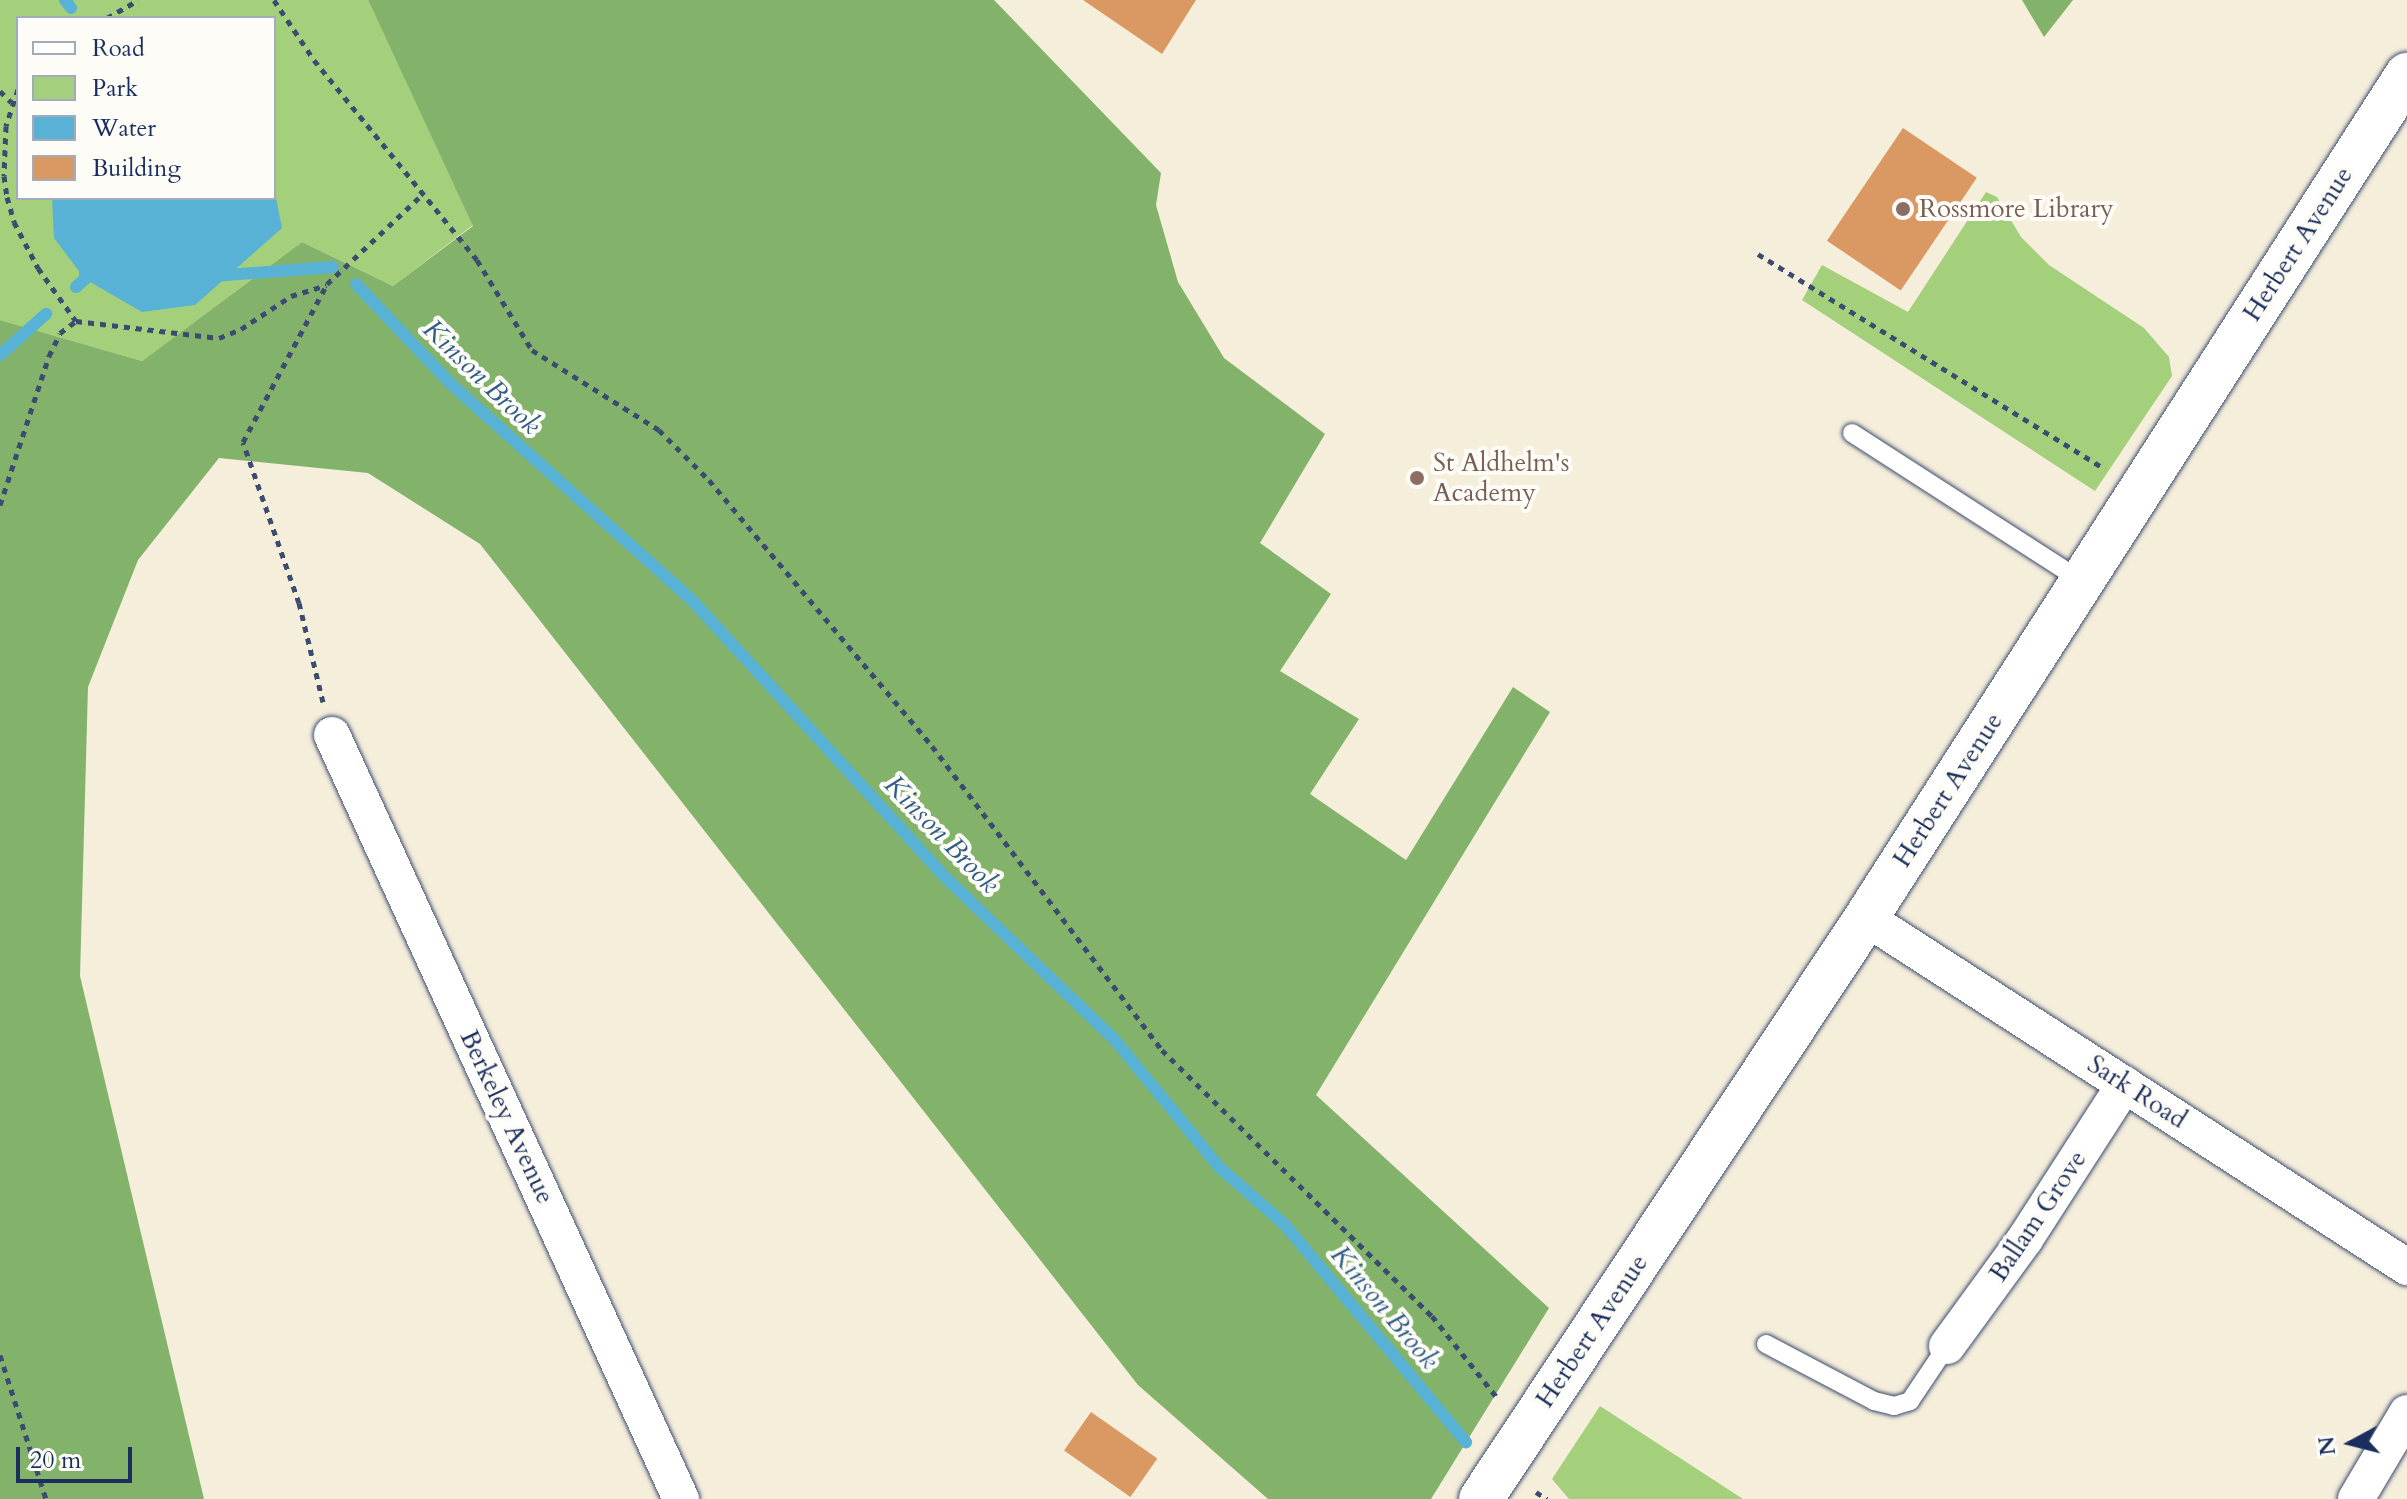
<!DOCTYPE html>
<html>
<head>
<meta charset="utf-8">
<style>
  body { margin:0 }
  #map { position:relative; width:2407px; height:1499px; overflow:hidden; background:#f5eedb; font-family:Cardo,serif }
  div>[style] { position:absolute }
  .green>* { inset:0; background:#a4cf7b }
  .forest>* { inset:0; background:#83b26b }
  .water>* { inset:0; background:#58b2d5 }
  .stream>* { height:12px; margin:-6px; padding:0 6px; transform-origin:6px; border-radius:6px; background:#58b2d5 }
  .building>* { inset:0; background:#da9963; transform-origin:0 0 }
  .path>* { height:5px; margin-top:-2.5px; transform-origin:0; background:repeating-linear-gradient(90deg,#3c4c71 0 6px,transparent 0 12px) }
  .roads { filter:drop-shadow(0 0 2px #3c4c71) drop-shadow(0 0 2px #3c4c71) }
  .service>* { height:18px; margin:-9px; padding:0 9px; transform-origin:9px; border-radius:9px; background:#fff }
  .minor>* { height:36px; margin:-18px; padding:0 18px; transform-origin:18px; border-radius:18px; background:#fff }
  .tertiary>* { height:44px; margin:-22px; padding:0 22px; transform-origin:22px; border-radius:22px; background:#fff }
  .dots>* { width:22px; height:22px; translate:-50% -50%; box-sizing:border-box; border:4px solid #fdfcf7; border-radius:50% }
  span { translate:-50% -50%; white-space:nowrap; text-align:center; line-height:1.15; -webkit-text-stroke:8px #fdfcf7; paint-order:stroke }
  .education-label { font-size:26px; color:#785e54 }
  .left { translate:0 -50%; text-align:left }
  .street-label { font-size:26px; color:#1b2f5e }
  .water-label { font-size:28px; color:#305d88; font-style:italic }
  .legend { position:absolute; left:16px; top:16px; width:260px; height:184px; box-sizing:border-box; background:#fdfcf7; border:2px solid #a3aaba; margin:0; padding:10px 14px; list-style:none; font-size:24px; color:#1b2f5e }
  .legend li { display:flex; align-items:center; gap:16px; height:40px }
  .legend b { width:40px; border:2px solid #a3aaba }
  .north { position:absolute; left:2311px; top:1403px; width:80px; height:80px; -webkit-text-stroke:6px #fdfcf7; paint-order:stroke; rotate:263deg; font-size:22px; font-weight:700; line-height:32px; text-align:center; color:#1b2f5e }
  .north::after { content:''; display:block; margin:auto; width:28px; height:36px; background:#1b2f5e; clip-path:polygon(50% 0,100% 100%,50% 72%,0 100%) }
  .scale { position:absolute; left:16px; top:1447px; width:116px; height:36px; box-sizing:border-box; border:4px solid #1b2f5e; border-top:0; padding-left:10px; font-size:24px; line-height:28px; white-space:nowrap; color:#1b2f5e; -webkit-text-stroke:6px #fdfcf7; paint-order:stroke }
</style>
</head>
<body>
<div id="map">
  <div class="green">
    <i style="clip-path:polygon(evenodd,0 0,368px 0,473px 225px,393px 286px,302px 242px,142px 361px,0 320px,0 0,18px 18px,274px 18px,274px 198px,18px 198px,18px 18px)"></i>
    <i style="clip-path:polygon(1986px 192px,1997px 197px,2021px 237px,2049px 265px,2144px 328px,2169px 357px,2172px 376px,2095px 491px,1802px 300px,1822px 265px,1908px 312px)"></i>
    <i style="clip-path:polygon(1600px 1406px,1743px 1499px,1569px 1499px,1552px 1479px)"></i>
  </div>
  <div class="forest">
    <i style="clip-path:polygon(368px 0,994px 0,1161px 173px,1156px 205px,1178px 282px,1224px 358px,1325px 434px,1260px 543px,1331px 594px,1280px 671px,1359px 719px,1310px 794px,1406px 860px,1513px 687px,1550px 712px,1316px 1095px,1549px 1308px,1431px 1499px,1268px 1499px,1138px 1385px,480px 544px,368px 473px,219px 458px,138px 560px,88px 687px,80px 976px,204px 1499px,0 1499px,0 320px,142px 361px,302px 242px,393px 286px,473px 226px)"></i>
    <i style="clip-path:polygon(2022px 0,2073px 0,2044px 37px)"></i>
  </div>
  <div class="water">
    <i style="clip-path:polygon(274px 188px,282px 228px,195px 305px,142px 312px,85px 279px,54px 238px,52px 198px,274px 198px)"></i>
  </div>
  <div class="stream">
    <i style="left:65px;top:0;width:10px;rotate:53deg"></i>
    <i style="left:213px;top:276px;width:120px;rotate:-4.3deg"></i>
    <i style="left:356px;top:284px;width:138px;rotate:46.5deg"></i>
    <i style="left:451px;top:384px;width:322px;rotate:41.9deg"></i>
    <i style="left:691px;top:599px;width:378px;rotate:47.6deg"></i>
    <i style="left:946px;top:878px;width:233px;rotate:43.8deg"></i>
    <i style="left:1114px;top:1039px;width:166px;rotate:50.6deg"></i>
    <i style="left:1219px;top:1167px;width:88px;rotate:41.3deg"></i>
    <i style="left:1285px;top:1225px;width:283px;rotate:50.2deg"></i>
    <i style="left:76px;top:287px;width:12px;rotate:-42deg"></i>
    <i style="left:85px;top:279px;width:14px;rotate:-90deg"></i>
    <i style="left:0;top:355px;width:62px;rotate:-41.7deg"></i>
  </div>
  <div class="building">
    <i style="clip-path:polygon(1083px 0,1196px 0,1162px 54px)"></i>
    <i style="left:1903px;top:128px;width:89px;height:136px;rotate:34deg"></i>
    <i style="left:1091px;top:1412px;width:81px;height:47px;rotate:35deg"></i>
  </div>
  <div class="path">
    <i style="left:274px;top:0;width:72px;rotate:56.3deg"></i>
    <i style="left:314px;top:60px;width:258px;rotate:50.8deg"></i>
    <i style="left:477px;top:260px;width:105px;rotate:58.6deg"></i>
    <i style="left:532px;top:350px;width:150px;rotate:32.2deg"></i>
    <i style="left:659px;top:430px;width:71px;rotate:45deg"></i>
    <i style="left:709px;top:480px;width:347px;rotate:50deg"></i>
    <i style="left:932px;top:746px;width:381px;rotate:52.9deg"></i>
    <i style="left:1162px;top:1050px;width:379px;rotate:44.6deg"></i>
    <i style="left:1432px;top:1316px;width:107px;rotate:51.4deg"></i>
    <i style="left:107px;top:18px;width:36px;rotate:-30deg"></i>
    <i style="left:18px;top:89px;width:39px;rotate:108deg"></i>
    <i style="left:6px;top:126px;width:50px;rotate:92.3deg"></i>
    <i style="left:4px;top:176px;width:21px;rotate:82deg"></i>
    <i style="left:7px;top:197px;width:26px;rotate:74deg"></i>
    <i style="left:14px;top:222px;width:52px;rotate:62.4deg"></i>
    <i style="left:38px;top:268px;width:65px;rotate:54.4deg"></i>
    <i style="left:0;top:91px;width:16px;rotate:45deg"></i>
    <i style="left:1758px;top:254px;width:408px;rotate:31.8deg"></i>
    <i style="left:0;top:505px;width:157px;rotate:-71.8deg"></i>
    <i style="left:49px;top:356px;width:25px;rotate:-64deg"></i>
    <i style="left:60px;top:333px;width:20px;rotate:-37deg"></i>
    <i style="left:76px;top:321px;width:144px;rotate:6.8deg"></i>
    <i style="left:219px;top:338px;width:24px;rotate:-22deg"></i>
    <i style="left:241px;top:329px;width:60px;rotate:-33.4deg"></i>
    <i style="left:291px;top:296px;width:37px;rotate:-17deg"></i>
    <i style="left:323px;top:702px;width:102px;rotate:-103.6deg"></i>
    <i style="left:299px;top:603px;width:170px;rotate:-109.2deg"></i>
    <i style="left:243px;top:442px;width:179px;rotate:-62deg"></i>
    <i style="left:327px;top:284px;width:132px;rotate:-43.2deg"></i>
    <i style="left:0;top:1355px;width:151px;rotate:72.3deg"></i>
    <i style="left:1536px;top:1492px;width:13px;rotate:32deg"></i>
  </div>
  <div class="roads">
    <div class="service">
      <i style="left:1852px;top:433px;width:274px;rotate:32.8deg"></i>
      <i style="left:1766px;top:1344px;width:122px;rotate:27.8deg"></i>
      <i style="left:1874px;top:1401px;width:21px;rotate:14deg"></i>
      <i style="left:1894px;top:1406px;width:17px;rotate:-17deg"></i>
      <i style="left:1910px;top:1401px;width:66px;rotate:-56.1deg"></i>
    </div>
    <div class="minor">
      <i style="left:332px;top:735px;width:840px;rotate:65.45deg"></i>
      <i style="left:1866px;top:918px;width:644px;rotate:32.83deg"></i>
      <i style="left:1947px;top:1346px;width:132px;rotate:-53.9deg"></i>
      <i style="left:2025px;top:1239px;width:184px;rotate:-57.2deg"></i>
      <i style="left:2356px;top:1499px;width:100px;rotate:-59.3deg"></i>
    </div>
    <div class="tertiary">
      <i style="left:1481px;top:1499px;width:697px;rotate:-56.47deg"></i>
      <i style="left:1866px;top:918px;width:1002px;rotate:-57.31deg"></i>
    </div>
  </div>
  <div class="dots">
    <i style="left:1903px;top:209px;background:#8d6e63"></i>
    <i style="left:1417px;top:478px;background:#8d6e63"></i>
  </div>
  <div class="education-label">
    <span class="left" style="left:1919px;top:209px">Rossmore Library</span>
    <span class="left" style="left:1433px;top:478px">St Aldhelm's<br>Academy</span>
  </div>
  <div class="street-label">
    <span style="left:2298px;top:244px;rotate:-57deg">Herbert Avenue</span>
    <span style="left:1948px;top:790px;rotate:-57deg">Herbert Avenue</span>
    <span style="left:2137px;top:1092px;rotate:33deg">Sark Road</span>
    <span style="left:507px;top:1117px;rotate:65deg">Berkeley Avenue</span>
    <span style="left:2038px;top:1216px;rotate:-56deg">Ballam Grove</span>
    <span style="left:1592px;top:1331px;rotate:-56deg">Herbert Avenue</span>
  </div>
  <div class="water-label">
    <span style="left:482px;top:377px;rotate:44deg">Kinson Brook</span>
    <span style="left:942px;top:834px;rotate:46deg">Kinson Brook</span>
    <span style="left:1385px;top:1307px;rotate:50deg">Kinson Brook</span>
  </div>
  <ul class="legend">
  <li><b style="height:10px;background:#fff"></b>Road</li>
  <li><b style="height:22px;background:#a4cf7b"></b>Park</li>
  <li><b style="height:22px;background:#58b2d5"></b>Water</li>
  <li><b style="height:22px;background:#da9963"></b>Building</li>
  </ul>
  <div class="north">N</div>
  <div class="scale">20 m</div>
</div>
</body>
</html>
